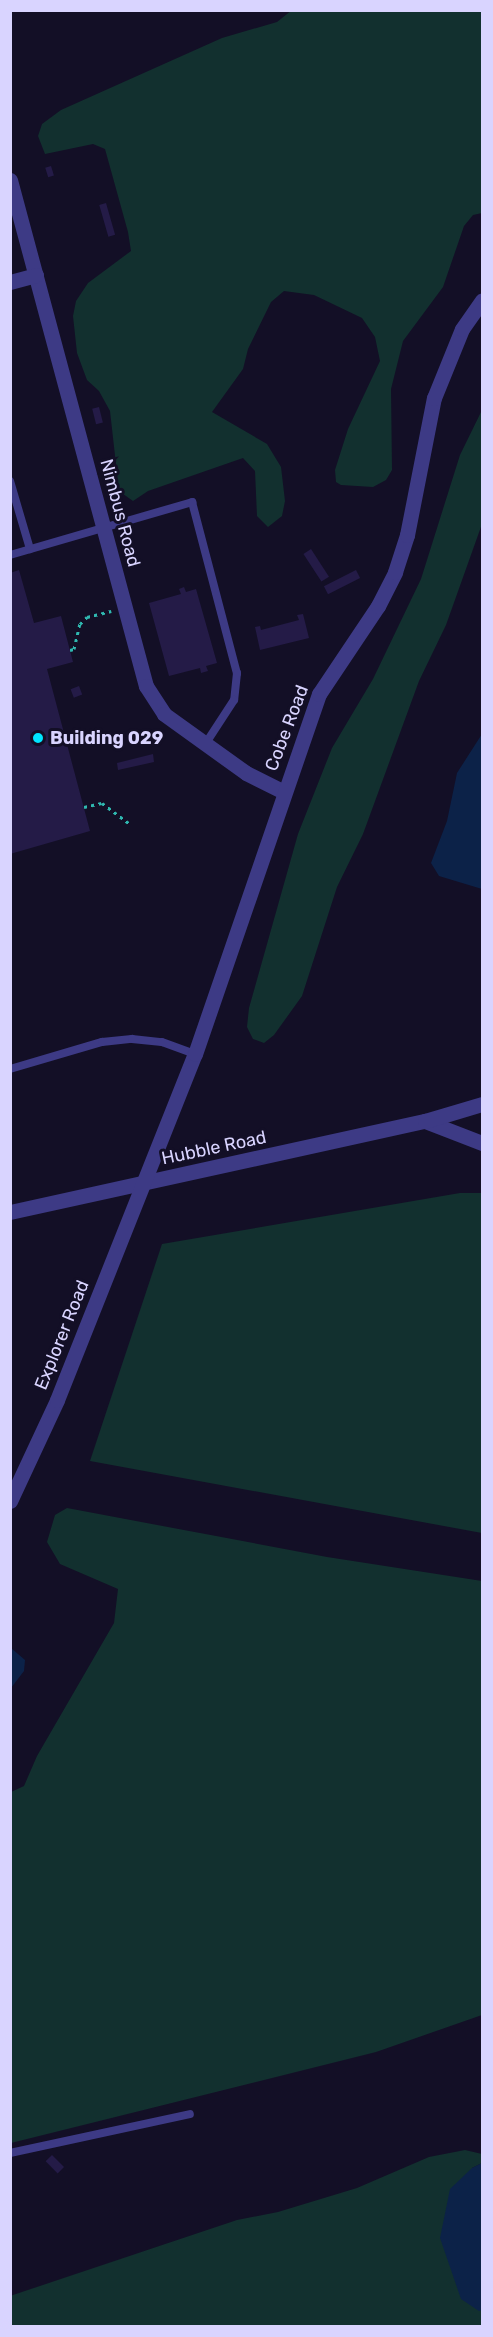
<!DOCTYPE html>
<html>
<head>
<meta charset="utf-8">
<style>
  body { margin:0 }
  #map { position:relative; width:493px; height:2337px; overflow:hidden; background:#130f26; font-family:Rubik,sans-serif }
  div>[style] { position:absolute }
  .green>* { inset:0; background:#12302f }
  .water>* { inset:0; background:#0c2248 }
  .building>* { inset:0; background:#241b47; transform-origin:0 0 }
  .path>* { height:3px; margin-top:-1.5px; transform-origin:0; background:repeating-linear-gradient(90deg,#2fb8b0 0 3px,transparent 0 7.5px) }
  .service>* { height:8px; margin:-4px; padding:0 4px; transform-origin:4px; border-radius:4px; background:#3d3a85 }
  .minor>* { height:15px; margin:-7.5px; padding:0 7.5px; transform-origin:7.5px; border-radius:7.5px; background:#3d3a85 }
  .dots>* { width:16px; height:16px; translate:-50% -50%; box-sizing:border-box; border:3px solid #130f26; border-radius:50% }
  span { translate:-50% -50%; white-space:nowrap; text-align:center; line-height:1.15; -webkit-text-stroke:6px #130f26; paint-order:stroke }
  .street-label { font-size:18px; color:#d9d4ff }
  .poi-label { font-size:18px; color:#d9d4ff; font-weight:700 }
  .left { translate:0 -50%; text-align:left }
  .frame { position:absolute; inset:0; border:12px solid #d9d4ff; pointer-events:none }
</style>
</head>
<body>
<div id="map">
  <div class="green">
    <i style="clip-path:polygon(292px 10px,482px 11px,482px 213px,473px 215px,464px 226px,443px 287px,403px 341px,391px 389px,392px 470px,386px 480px,373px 487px,341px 485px,336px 482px,335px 470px,348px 429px,380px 361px,375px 337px,362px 318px,314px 295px,284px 291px,271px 302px,248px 349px,243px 369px,212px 412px,267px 444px,281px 467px,285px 501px,282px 516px,268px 527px,257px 516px,255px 471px,243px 458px,148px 491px,133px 501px,119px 491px,110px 411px,99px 391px,87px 380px,77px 353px,73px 316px,76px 301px,88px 283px,131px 251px,128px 232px,105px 149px,93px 144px,45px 154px,38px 136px,42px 124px,61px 110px,222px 38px,277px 22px)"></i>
    <i style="clip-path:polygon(482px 410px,482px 524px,446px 625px,419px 681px,363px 834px,337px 887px,302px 996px,274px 1035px,264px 1043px,253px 1039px,247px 1027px,249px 1008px,298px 834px,332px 748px,373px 679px,421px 579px,460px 455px)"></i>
    <i style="clip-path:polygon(460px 1193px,482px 1193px,482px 1533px,90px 1461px,162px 1244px)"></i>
    <i style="clip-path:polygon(67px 1508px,327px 1557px,482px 1581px,482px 2015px,376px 2052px,11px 2143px,11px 1792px,24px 1786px,37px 1756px,114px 1623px,118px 1589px,60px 1564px,47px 1542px,55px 1515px)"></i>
    <i style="clip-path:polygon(465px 2150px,482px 2154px,482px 2163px,472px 2168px,482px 2326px,11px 2326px,10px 2296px,237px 2220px,278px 2212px,357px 2188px,429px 2157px)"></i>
  </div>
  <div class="water">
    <i style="clip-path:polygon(482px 734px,482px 889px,439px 876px,431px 863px,447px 821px,457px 773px)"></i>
    <i style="clip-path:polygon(11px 1648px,25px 1660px,24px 1671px,11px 1688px)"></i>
    <i style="clip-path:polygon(482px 2163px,482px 2310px,479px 2311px,461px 2299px,440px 2238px,450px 2189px,472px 2168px)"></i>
  </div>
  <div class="building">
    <i style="left:51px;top:166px;width:10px;height:6px;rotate:73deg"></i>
    <i style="left:106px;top:203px;width:33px;height:7px;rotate:74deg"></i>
    <i style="left:99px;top:407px;width:16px;height:7px;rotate:76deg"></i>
    <i style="left:311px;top:549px;width:33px;height:9px;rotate:57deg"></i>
    <i style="clip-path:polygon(19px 570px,34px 623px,61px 616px,73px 662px,47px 669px,90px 831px,10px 854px,10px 573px)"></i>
    <i style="left:356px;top:570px;width:9px;height:36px;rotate:63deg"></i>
    <i style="clip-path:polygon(184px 587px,186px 592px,196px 589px,217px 663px,206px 666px,208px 671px,201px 673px,200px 668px,169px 676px,149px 603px,181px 594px,179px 589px)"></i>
    <i style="clip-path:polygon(303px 614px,309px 638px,260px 650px,255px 627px,260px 626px,261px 630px,299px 620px,297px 615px)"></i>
    <i style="left:79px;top:686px;width:9px;height:9px;rotate:69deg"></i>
    <i style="clip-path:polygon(153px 754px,154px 762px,118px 770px,117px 763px)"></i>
    <i style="left:52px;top:2155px;width:17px;height:9px;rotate:45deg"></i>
  </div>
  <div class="path">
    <i style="left:70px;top:650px;width:4px;rotate:-14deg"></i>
    <i style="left:74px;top:649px;width:26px;rotate:-77deg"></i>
    <i style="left:80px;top:624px;width:10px;rotate:-45deg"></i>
    <i style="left:87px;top:617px;width:25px;rotate:-14deg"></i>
    <i style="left:84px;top:807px;width:18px;rotate:-13deg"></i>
    <i style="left:102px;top:803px;width:35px;rotate:37deg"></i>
  </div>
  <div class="service">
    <i style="left:10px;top:481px;width:71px;rotate:73.6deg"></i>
    <i style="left:10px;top:555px;width:190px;rotate:-16.2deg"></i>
    <i style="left:192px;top:502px;width:177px;rotate:75.3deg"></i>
    <i style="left:237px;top:673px;width:27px;rotate:96deg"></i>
    <i style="left:234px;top:700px;width:51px;rotate:123.1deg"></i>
    <i style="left:10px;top:1069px;width:96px;rotate:-16.4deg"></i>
    <i style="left:102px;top:1042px;width:30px;rotate:-6deg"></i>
    <i style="left:132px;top:1039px;width:30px;rotate:6deg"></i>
    <i style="left:162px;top:1042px;width:35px;rotate:20deg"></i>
    <i style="left:10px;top:2153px;width:184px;rotate:-12.2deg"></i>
  </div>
  <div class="minor">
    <i style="left:10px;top:180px;width:524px;rotate:74.96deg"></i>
    <i style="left:146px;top:686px;width:33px;rotate:57deg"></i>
    <i style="left:164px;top:714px;width:101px;rotate:35.7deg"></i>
    <i style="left:246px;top:773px;width:42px;rotate:26.6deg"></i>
    <i style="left:10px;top:282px;width:27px;rotate:-15deg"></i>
    <i style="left:425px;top:1121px;width:61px;rotate:21.1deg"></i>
    <i style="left:10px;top:1212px;width:425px;rotate:-12.4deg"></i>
    <i style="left:425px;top:1121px;width:59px;rotate:-16.6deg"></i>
    <i style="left:10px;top:1501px;width:111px;rotate:-65deg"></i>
    <i style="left:57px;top:1400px;width:373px;rotate:-68.3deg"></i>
    <i style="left:195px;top:1054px;width:381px;rotate:-71deg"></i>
    <i style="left:319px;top:694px;width:106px;rotate:-56.2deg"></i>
    <i style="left:378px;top:606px;width:38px;rotate:-63deg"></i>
    <i style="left:395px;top:572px;width:39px;rotate:-72deg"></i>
    <i style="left:407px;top:535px;width:140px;rotate:-78.9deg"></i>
    <i style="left:434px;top:398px;width:74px;rotate:-67.9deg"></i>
    <i style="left:462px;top:329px;width:35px;rotate:-55deg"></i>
  </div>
  <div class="dots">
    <i style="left:38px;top:738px;background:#00e5ff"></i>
  </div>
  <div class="street-label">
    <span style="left:120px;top:513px;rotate:75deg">Nimbus Road</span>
    <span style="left:287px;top:728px;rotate:-69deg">Cobe Road</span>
    <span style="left:214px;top:1148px;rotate:-12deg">Hubble Road</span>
    <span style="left:62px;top:1335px;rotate:-68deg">Explorer Road</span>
  </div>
  <div class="poi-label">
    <span class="left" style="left:50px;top:738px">Building 029</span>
  </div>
  <div class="frame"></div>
</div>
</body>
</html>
